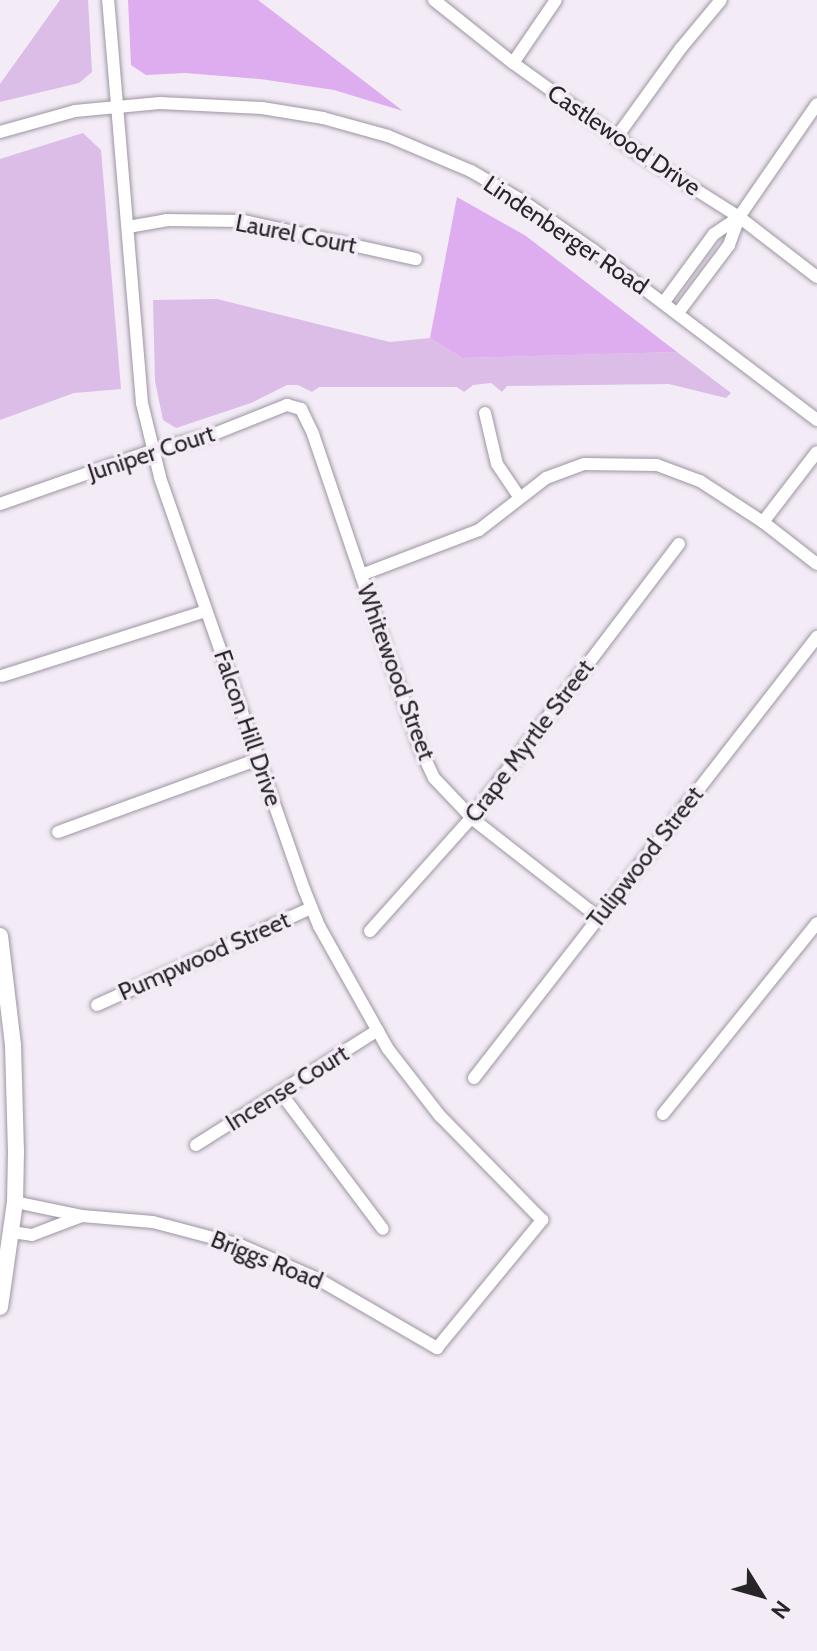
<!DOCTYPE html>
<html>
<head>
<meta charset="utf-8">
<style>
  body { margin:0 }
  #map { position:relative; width:817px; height:1651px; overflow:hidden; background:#f3ebf6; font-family:Cabin,sans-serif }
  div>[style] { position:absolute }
  .green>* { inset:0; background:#dcbde8 }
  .water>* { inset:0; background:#ddadf0 }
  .roads { filter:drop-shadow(0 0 2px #9d95a0) drop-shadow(0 0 2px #9d95a0) }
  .minor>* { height:12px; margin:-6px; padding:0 6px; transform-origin:6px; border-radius:6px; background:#fff }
  .major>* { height:16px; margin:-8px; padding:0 8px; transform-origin:8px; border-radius:8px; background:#fff }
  span { translate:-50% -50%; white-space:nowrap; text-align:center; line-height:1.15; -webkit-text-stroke:7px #f3ebf6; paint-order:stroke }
  .street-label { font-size:24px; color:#282529 }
  .north { position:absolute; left:721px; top:1555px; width:80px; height:80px; -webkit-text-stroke:6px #f3ebf6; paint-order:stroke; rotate:127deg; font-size:22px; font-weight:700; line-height:32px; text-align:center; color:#282529 }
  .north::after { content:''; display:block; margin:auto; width:28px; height:36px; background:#282529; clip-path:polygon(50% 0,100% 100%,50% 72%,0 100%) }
</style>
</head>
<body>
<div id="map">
  <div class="green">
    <i style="clip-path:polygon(60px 0,88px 0,92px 72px,79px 83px,0 102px,0 84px)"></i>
    <i style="clip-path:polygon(83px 133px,101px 150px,121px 389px,74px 393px,0 420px,0 159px)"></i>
    <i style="clip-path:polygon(217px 299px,390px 342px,430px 338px,462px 358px,677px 352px,731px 393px,726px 398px,669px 384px,507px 386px,502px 392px,491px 383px,473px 385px,464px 392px,457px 387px,319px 387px,312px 392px,298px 385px,287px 385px,251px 403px,176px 428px,163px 420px,155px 381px,153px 300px)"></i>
  </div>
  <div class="water">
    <i style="clip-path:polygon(128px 0,258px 0,403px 111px,334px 90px,260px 79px,185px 73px,146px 75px,131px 65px)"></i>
    <i style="clip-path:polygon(457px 197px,526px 236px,677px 352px,462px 358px,430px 338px)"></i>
  </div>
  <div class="roads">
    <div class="minor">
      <i style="left:434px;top:0;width:101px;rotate:38.6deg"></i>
      <i style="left:513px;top:63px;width:158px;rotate:35.7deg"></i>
      <i style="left:641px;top:155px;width:116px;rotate:32.3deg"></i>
      <i style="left:739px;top:217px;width:98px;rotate:37.6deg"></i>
      <i style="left:513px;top:63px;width:76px;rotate:-55.7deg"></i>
      <i style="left:0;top:132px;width:78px;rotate:-15.6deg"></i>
      <i style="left:75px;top:111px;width:85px;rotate:-5.4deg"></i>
      <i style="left:160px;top:103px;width:102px;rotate:2.8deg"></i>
      <i style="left:262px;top:108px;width:62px;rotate:9.3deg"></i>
      <i style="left:323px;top:118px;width:67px;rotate:15.5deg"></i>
      <i style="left:388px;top:136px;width:90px;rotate:22.9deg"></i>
      <i style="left:471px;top:171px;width:61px;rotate:30.3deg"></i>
      <i style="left:524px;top:202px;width:84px;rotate:34.8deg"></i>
      <i style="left:593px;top:250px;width:281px;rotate:37.2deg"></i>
      <i style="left:616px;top:138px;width:111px;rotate:-54.2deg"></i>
      <i style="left:681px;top:48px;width:62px;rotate:-50.2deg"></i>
      <i style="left:128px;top:227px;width:39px;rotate:-10deg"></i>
      <i style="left:166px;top:220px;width:78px;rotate:0.7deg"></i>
      <i style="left:244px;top:221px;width:176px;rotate:12.5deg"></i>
      <i style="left:664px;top:302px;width:84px;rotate:-53.7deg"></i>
      <i style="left:714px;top:234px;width:30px;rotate:-34deg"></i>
      <i style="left:678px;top:313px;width:85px;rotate:-53.1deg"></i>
      <i style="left:729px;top:245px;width:30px;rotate:-70deg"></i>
      <i style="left:739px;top:217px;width:137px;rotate:-55.4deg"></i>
      <i style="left:485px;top:413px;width:52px;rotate:76.8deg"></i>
      <i style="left:497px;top:464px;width:40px;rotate:56deg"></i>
      <i style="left:0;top:504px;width:163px;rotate:-19.3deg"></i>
      <i style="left:154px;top:450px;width:62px;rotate:-14.9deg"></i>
      <i style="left:214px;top:434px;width:79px;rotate:-21.7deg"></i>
      <i style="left:287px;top:405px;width:15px;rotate:16deg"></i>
      <i style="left:301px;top:409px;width:28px;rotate:64deg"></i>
      <i style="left:313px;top:434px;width:332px;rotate:71.2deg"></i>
      <i style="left:420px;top:748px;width:33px;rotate:65deg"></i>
      <i style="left:434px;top:778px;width:58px;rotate:46.4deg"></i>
      <i style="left:474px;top:820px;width:157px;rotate:38deg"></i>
      <i style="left:763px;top:522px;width:88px;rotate:-52.4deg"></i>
      <i style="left:361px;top:575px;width:126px;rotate:-20.9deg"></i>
      <i style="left:479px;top:530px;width:85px;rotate:-37.8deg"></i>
      <i style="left:546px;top:478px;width:40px;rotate:-20.2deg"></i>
      <i style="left:584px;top:464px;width:73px;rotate:0.8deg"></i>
      <i style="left:657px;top:465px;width:46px;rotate:20.4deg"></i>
      <i style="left:700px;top:481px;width:75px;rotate:33.1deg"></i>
      <i style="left:763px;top:522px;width:68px;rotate:37.9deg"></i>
      <i style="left:2px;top:676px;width:214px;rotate:-17.7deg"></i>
      <i style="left:58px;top:832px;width:214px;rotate:-20deg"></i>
      <i style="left:370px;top:931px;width:152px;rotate:-48.2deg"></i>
      <i style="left:471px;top:818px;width:344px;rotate:-52.8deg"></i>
      <i style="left:97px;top:1005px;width:235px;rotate:-24.4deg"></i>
      <i style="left:474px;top:1078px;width:559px;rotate:-52.13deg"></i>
      <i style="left:280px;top:1092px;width:171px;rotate:53.1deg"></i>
      <i style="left:663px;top:1114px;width:245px;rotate:-51.1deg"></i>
      <i style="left:196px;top:1145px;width:215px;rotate:-32.3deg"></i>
      <i style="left:15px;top:1202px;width:68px;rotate:11.8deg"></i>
      <i style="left:82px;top:1216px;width:71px;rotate:4.8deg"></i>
      <i style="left:153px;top:1222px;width:90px;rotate:14.8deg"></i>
      <i style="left:240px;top:1245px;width:85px;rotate:23.6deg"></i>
      <i style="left:318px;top:1279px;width:138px;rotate:30.1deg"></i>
      <i style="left:437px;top:1348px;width:166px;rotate:-50.6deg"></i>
      <i style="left:542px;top:1220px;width:146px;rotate:-134.4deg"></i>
      <i style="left:440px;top:1116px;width:85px;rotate:-127.8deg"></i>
      <i style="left:388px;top:1049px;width:141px;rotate:-119.3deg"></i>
      <i style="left:319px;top:926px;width:40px;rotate:-112deg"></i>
      <i style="left:304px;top:889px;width:436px;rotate:-109.3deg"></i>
      <i style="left:160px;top:477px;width:76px;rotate:-103.7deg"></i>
      <i style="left:142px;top:403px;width:404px;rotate:-94.8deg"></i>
      <i style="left:11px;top:1232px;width:21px;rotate:8deg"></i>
      <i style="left:32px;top:1235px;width:53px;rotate:-20.8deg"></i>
    </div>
    <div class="major">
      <i style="left:0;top:936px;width:110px;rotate:83.2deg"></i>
      <i style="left:13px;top:1045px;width:106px;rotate:88.4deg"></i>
      <i style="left:16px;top:1151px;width:51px;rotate:91.1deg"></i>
      <i style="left:15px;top:1202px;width:106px;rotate:98.1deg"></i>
    </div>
  </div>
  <div class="street-label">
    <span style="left:624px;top:140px;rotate:34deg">Castlewood Drive</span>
    <span style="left:296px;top:234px;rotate:11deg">Laurel Court</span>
    <span style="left:566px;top:235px;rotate:34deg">Lindenberger Road</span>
    <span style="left:151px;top:453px;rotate:-18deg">Juniper Court</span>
    <span style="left:396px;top:672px;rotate:70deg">Whitewood Street</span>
    <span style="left:248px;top:728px;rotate:71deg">Falcon Hill Drive</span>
    <span style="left:529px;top:741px;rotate:-53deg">Crape Myrtle Street</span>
    <span style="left:645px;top:857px;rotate:-52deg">Tulipwood Street</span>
    <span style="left:204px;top:956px;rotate:-24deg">Pumpwood Street</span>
    <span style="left:287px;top:1088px;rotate:-32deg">Incense Court</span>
    <span style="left:267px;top:1260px;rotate:22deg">Briggs Road</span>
  </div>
  <div class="north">N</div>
</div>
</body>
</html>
